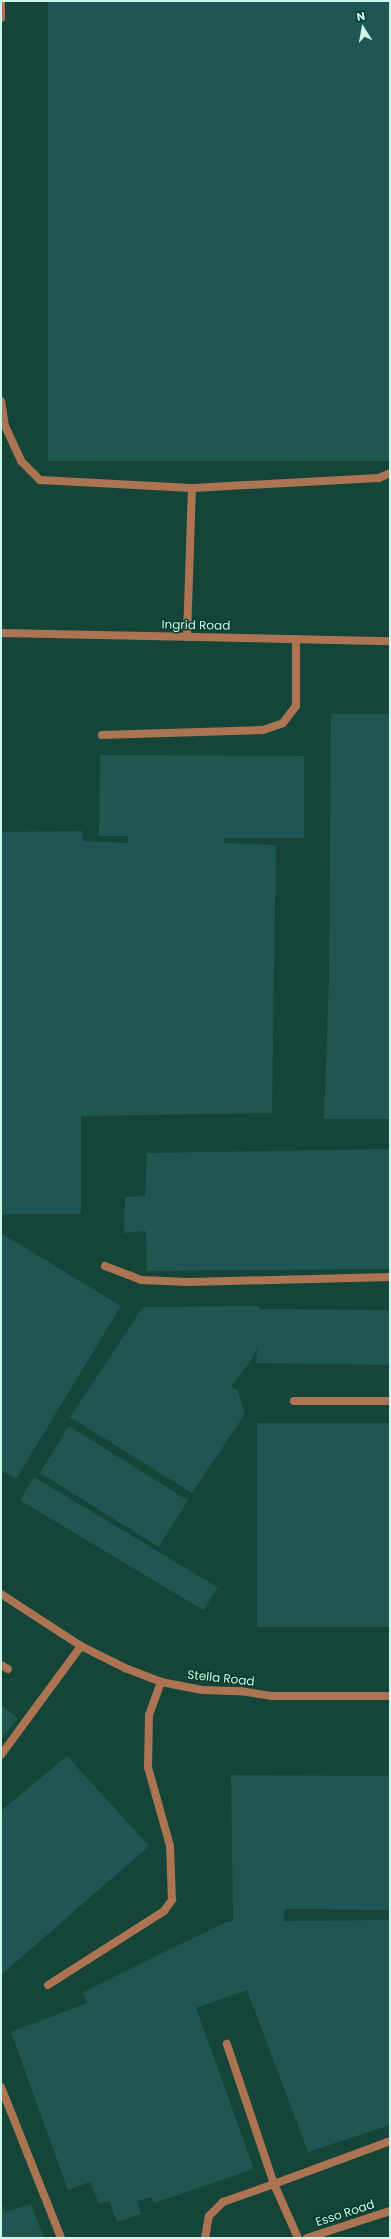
<!DOCTYPE html>
<html>
<head>
<meta charset="utf-8">
<style>
  body { margin:0 }
  #map { position:relative; width:391px; height:2239px; overflow:hidden; background:#154538; font-family:Poppins,sans-serif }
  div>[style] { position:absolute }
  .building>* { inset:0; background:#1f5653; transform-origin:0 0 }
  .lane>* { height:8px; margin:-4px; padding:0 4px; transform-origin:4px; border-radius:4px; background:#ac7453 }
  .street>* { height:8px; margin:-4px; padding:0 4px; transform-origin:4px; border-radius:4px; background:#ac7453 }
  span { translate:-50% -50%; white-space:nowrap; text-align:center; line-height:1.15; -webkit-text-stroke:3px #073b2d; paint-order:stroke }
  .street-label { font-size:12px; color:#cdf7e8 }
  .frame { position:absolute; inset:0; border:2px solid #cdf7e8; pointer-events:none }
  .north { position:absolute; left:343px; top:8px; width:40px; height:40px; -webkit-text-stroke:3px #073b2d; paint-order:stroke; rotate:349deg; font-size:11px; font-weight:700; line-height:16px; text-align:center; color:#cdf7e8 }
  .north::after { content:''; display:block; margin:auto; width:14px; height:18px; background:#cdf7e8; clip-path:polygon(50% 0,100% 100%,50% 72%,0 100%) }
</style>
</head>
<body>
<div id="map">
  <div class="building">
    <i style="left:48px;top:1px;width:342px;height:460px"></i>
    <i style="clip-path:polygon(331px 714px,390px 714px,390px 1119px,324px 1119px,329px 977px)"></i>
    <i style="clip-path:polygon(100px 755px,304px 756px,304px 838px,225px 838px,224px 843px,276px 845px,272px 1113px,81px 1116px,81px 1214px,2px 1214px,1px 832px,82px 831px,83px 841px,128px 843px,128px 836px,99px 836px)"></i>
    <i style="clip-path:polygon(390px 1149px,390px 1269px,147px 1271px,146px 1231px,124px 1233px,125px 1197px,145px 1196px,147px 1153px)"></i>
    <i style="clip-path:polygon(1px 1233px,121px 1306px,16px 1479px,1px 1470px)"></i>
    <i style="clip-path:polygon(259px 1306px,259px 1309px,390px 1310px,390px 1365px,256px 1363px,257px 1348px,250px 1362px,231px 1386px,238px 1391px,245px 1414px,192px 1493px,70px 1417px,143px 1307px)"></i>
    <i style="left:390px;top:1423px;width:204px;height:133px;rotate:90deg"></i>
    <i style="left:69px;top:1426px;width:140px;height:55px;rotate:32deg"></i>
    <i style="left:34px;top:1477px;width:214px;height:27px;rotate:31deg"></i>
    <i style="clip-path:polygon(1px 1705px,18px 1718px,1px 1739px)"></i>
    <i style="clip-path:polygon(67px 1756px,149px 1846px,1px 1975px,1px 1811px)"></i>
    <i style="clip-path:polygon(231px 1775px,390px 1776px,390px 1910px,285px 1909px,283px 1921px,390px 1920px,390px 2125px,308px 2152px,247px 1990px,196px 2008px,254px 2169px,154px 2203px,152px 2197px,137px 2201px,141px 2214px,117px 2222px,109px 2201px,99px 2204px,90px 2182px,68px 2190px,11px 2032px,87px 2003px,83px 1992px,226px 1922px,233px 1921px)"></i>
    <i style="clip-path:polygon(1px 2201px,5px 2212px,31px 2204px,44px 2238px,1px 2238px)"></i>
  </div>
  <div class="lane">
    <i style="left:1px;top:18px;width:17px;rotate:-90deg"></i>
    <i style="left:1px;top:401px;width:25px;rotate:81deg"></i>
    <i style="left:5px;top:426px;width:38px;rotate:65deg"></i>
    <i style="left:21px;top:461px;width:27px;rotate:45deg"></i>
    <i style="left:40px;top:480px;width:152px;rotate:3deg"></i>
    <i style="left:192px;top:488px;width:187px;rotate:-3.1deg"></i>
    <i style="left:379px;top:478px;width:12px;rotate:-24deg"></i>
    <i style="left:187px;top:637px;width:149px;rotate:-88.1deg"></i>
    <i style="left:102px;top:735px;width:161px;rotate:-1.8deg"></i>
    <i style="left:263px;top:730px;width:21px;rotate:-19deg"></i>
    <i style="left:283px;top:723px;width:21px;rotate:-53deg"></i>
    <i style="left:296px;top:706px;width:67px;rotate:-90deg"></i>
    <i style="left:105px;top:1266px;width:39px;rotate:21deg"></i>
    <i style="left:141px;top:1280px;width:48px;rotate:2.4deg"></i>
    <i style="left:189px;top:1282px;width:201px;rotate:-1.4deg"></i>
    <i style="left:294px;top:1401px;width:96px"></i>
    <i style="left:1px;top:1665px;width:8px;rotate:30deg"></i>
    <i style="left:1px;top:1755px;width:135px;rotate:-53.7deg"></i>
    <i style="left:48px;top:1985px;width:138px;rotate:-32.5deg"></i>
    <i style="left:164px;top:1911px;width:14px;rotate:-54deg"></i>
    <i style="left:172px;top:1900px;width:54px;rotate:-92.1deg"></i>
    <i style="left:170px;top:1846px;width:82px;rotate:-105.6deg"></i>
    <i style="left:148px;top:1767px;width:52px;rotate:-88.9deg"></i>
    <i style="left:149px;top:1715px;width:35px;rotate:-70deg"></i>
    <i style="left:1px;top:2087px;width:162px;rotate:68.3deg"></i>
    <i style="left:205px;top:2238px;width:22px;rotate:-80deg"></i>
    <i style="left:209px;top:2216px;width:20px;rotate:-45deg"></i>
    <i style="left:223px;top:2202px;width:54px;rotate:-19.4deg"></i>
    <i style="left:274px;top:2184px;width:148px;rotate:-108.6deg"></i>
    <i style="left:298px;top:2238px;width:59px;rotate:-114deg"></i>
    <i style="left:274px;top:2184px;width:124px;rotate:-20.3deg"></i>
  </div>
  <div class="street">
    <i style="left:1px;top:633px;width:389px;rotate:1.2deg"></i>
    <i style="left:1px;top:1594px;width:95px;rotate:33deg"></i>
    <i style="left:81px;top:1646px;width:49px;rotate:26.6deg"></i>
    <i style="left:125px;top:1668px;width:39px;rotate:21deg"></i>
    <i style="left:161px;top:1682px;width:42px;rotate:11deg"></i>
    <i style="left:202px;top:1690px;width:38px;rotate:2deg"></i>
    <i style="left:240px;top:1691px;width:31px;rotate:9deg"></i>
    <i style="left:271px;top:1696px;width:119px"></i>
    <i style="left:307px;top:2238px;width:87px;rotate:-18deg"></i>
  </div>
  <div class="street-label">
    <span style="left:196px;top:625px;rotate:1deg">Ingrid Road</span>
    <span style="left:221px;top:1678px;rotate:6deg">Stella Road</span>
    <span style="left:345px;top:2213px;rotate:-18deg">Esso Road</span>
  </div>
  <div class="frame"></div>
  <div class="north">N</div>
</div>
</body>
</html>
